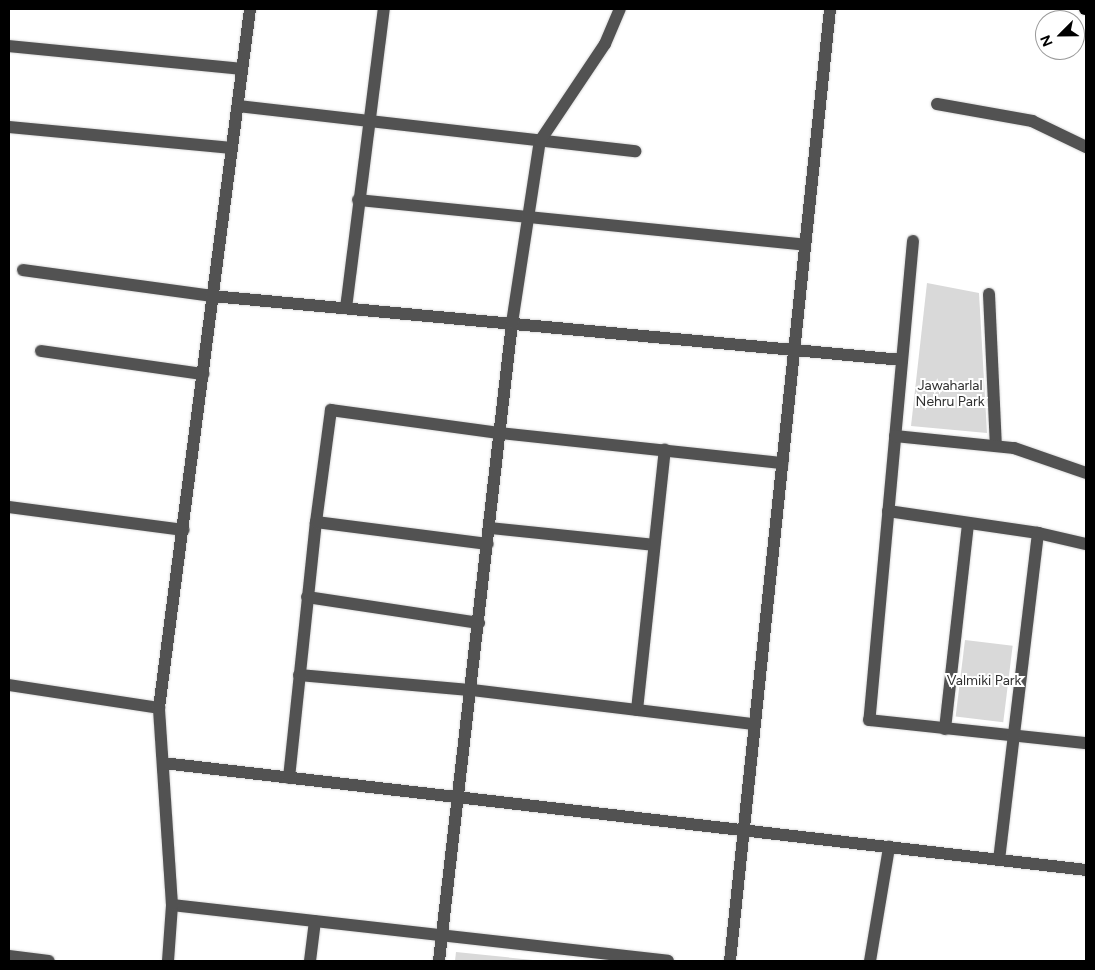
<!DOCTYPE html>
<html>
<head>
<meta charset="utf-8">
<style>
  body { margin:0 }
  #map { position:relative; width:1095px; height:970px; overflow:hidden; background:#fff; font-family:Figtree,sans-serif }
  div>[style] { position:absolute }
  .green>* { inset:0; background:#d9d9d9; transform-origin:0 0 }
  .path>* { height:3px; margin-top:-1.5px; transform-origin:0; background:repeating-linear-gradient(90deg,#747474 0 1px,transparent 0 3.5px) }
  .roads { filter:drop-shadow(0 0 1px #dbdbdb) drop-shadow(0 0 1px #dbdbdb) }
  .minor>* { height:12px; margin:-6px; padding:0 6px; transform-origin:6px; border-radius:6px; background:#525252 }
  .major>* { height:12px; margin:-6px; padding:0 6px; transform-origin:6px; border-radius:6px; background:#000 }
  span { translate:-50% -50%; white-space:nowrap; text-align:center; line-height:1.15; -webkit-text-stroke:4px #fff; paint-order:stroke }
  .park-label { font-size:14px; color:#303030 }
  .frame { position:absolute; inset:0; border:10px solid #000; pointer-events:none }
  .north { position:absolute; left:1035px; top:10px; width:50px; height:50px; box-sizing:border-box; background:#fff; border:1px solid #999; border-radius:50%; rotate:247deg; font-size:14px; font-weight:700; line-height:20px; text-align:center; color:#000 }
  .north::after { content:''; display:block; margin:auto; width:18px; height:22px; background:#000; clip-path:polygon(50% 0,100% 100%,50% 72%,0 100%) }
</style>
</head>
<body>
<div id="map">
  <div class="green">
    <i style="clip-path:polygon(927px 283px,979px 293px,987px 433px,911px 426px)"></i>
    <i style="left:965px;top:640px;width:48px;height:77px;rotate:7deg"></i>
    <i style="clip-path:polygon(456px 952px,543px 961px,455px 961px)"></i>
  </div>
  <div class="path">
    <i style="left:464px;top:961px;width:10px"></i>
  </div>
  <div class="roads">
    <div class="minor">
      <i style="left:9px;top:46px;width:234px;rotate:5.6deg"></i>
      <i style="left:937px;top:104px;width:97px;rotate:10.1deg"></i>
      <i style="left:1032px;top:121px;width:60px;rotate:25.7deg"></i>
      <i style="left:238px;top:106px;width:400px;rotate:6.5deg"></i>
      <i style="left:9px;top:127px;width:224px;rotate:5.4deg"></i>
      <i style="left:358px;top:200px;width:449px;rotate:5.7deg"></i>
      <i style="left:913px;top:241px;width:481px;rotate:95.2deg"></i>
      <i style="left:869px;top:720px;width:218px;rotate:6.1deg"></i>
      <i style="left:23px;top:270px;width:191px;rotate:7.8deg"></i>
      <i style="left:212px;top:296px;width:693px;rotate:5.3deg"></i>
      <i style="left:989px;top:294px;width:152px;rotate:87.4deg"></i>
      <i style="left:346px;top:308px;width:301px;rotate:-82.8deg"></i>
      <i style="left:41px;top:351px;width:164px;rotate:8.1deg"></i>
      <i style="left:895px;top:436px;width:120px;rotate:5.8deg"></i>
      <i style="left:1014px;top:448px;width:76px;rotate:19.1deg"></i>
      <i style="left:9px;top:507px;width:176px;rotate:7.5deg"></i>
      <i style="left:888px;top:511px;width:152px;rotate:8.3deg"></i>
      <i style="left:1038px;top:533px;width:329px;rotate:96.8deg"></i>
      <i style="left:316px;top:522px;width:113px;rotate:-82.4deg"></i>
      <i style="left:331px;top:410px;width:171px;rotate:7.8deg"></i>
      <i style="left:500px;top:433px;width:284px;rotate:6.1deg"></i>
      <i style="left:490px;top:528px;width:165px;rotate:5.9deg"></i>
      <i style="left:1038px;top:533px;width:49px;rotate:12.9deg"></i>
      <i style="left:307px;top:597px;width:174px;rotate:8.6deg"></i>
      <i style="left:299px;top:675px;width:174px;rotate:5deg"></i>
      <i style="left:472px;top:690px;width:284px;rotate:6.9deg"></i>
      <i style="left:9px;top:685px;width:152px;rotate:8.7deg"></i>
      <i style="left:637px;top:710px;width:262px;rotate:-83.9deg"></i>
      <i style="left:945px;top:729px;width:207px;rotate:-83.6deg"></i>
      <i style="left:163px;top:763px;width:929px;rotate:6.61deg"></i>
      <i style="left:289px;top:778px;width:257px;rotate:-84deg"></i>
      <i style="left:316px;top:522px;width:173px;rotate:7.3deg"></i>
      <i style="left:172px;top:905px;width:499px;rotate:6.4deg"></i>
      <i style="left:9px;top:956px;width:40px;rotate:7.1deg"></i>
      <i style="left:168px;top:961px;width:56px;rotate:-85.9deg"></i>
      <i style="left:172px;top:905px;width:197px;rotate:-93.8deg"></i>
      <i style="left:159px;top:708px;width:705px;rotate:-82.58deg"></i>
      <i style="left:310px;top:961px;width:40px;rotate:-82.9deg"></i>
      <i style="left:439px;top:961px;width:642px;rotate:-83.47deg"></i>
      <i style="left:512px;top:323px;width:184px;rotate:-81.3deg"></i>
      <i style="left:540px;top:141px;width:117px;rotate:-56.2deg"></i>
      <i style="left:605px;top:44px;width:38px;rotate:-67deg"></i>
      <i style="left:730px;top:961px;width:957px;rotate:-84deg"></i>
      <i style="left:870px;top:961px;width:116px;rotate:-80.5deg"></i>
    </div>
    <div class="major">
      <i style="left:1085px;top:9px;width:1px"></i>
    </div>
  </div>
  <div class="park-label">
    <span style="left:950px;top:394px">Jawaharlal<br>Nehru Park</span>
    <span style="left:984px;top:681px">Valmiki Park</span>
  </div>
  <div class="frame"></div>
  <div class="north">N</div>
</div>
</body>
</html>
